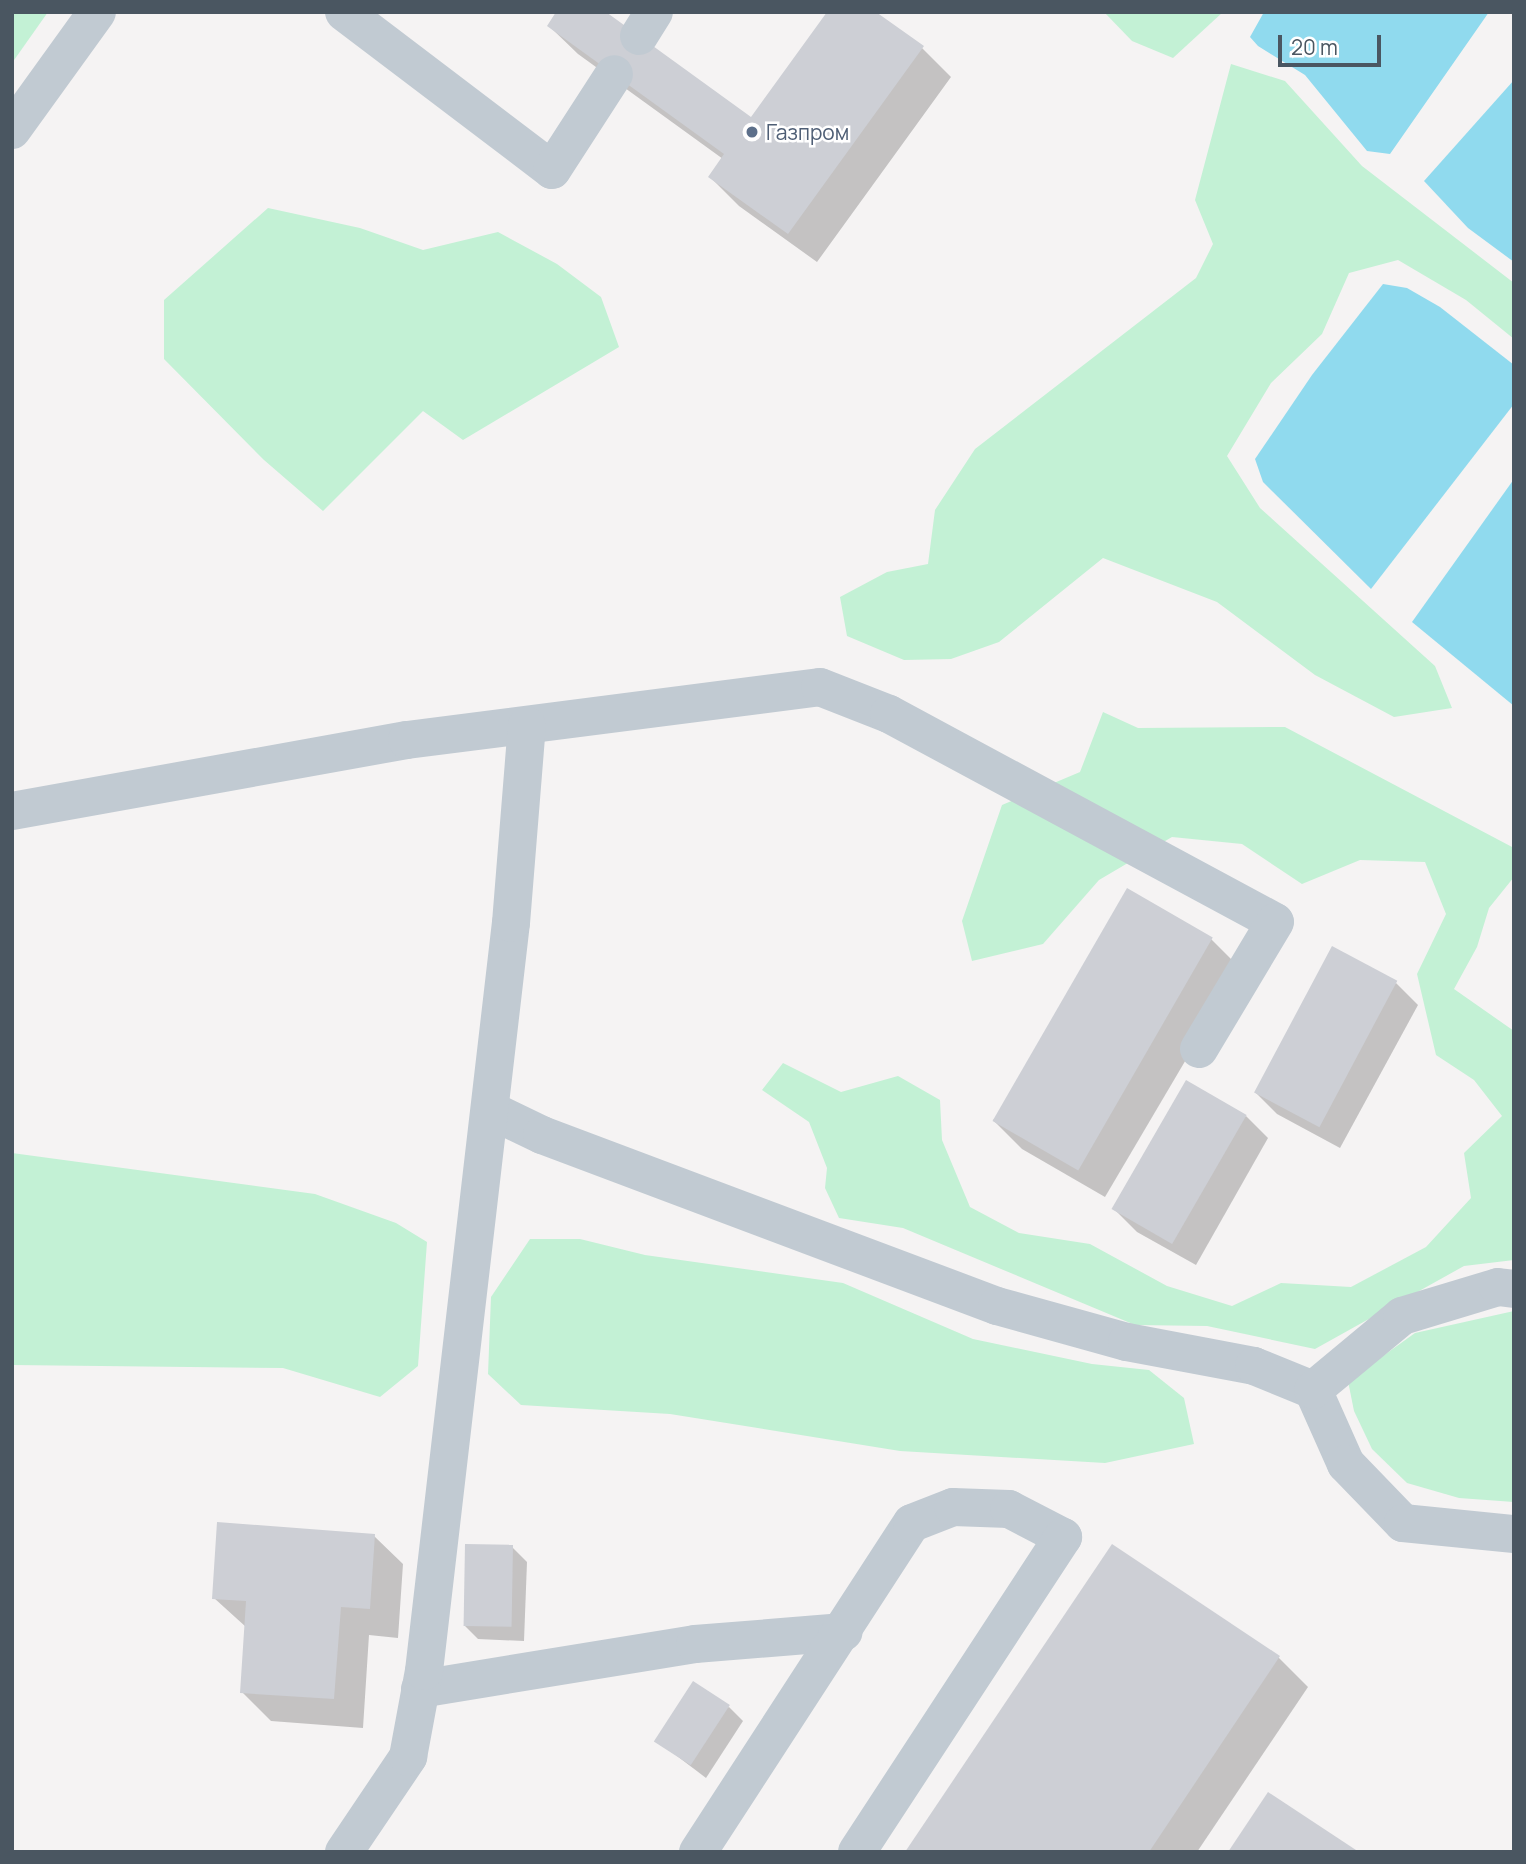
<!DOCTYPE html>
<html>
<head>
<meta charset="utf-8">
<style>
  body { margin:0 }
  #map { position:relative; width:1526px; height:1864px; overflow:hidden; background:#f5f3f3; font-family:Manrope,sans-serif }
  div>[style] { position:absolute }
  .green>* { inset:0; background:#c3f1d5 }
  .water>* { inset:0; background:#90daee }
  .shadow>* { inset:0; background:#0003 }
  .building>* { inset:0; background:#cdcfd5; transform-origin:0 0 }
  .minor>* { height:38px; margin:-19px; padding:0 19px; transform-origin:19px; border-radius:19px; background:#c1cad2 }
  .dots>* { width:19px; height:19px; translate:-50% -50%; box-sizing:border-box; border:4px solid #fff; border-radius:50% }
  span { translate:-50% -50%; white-space:nowrap; text-align:center; line-height:1.15; -webkit-text-stroke:5px #fff; paint-order:stroke }
  .service-label { font-size:21px; color:#4e5e75 }
  .left { translate:0 -50%; text-align:left }
  .frame { position:absolute; inset:0; border:14px solid #4a5661; pointer-events:none }
  .scale { position:absolute; left:1278px; top:35px; width:103px; height:32px; box-sizing:border-box; border:4px solid #4a5661; border-top:0; padding-left:9px; font-size:21px; line-height:24px; white-space:nowrap; color:#4a5661; -webkit-text-stroke:5px #fff; paint-order:stroke }
</style>
</head>
<body>
<div id="map">
  <div class="green">
    <i style="clip-path:polygon(12px 12px,48px 12px,12px 63px)"></i>
    <i style="clip-path:polygon(1104px 12px,1223px 12px,1173px 58px,1132px 41px)"></i>
    <i style="clip-path:polygon(1231px 64px,1285px 81px,1362px 166px,1514px 283px,1514px 339px,1466px 300px,1398px 260px,1349px 273px,1322px 334px,1271px 383px,1227px 456px,1260px 508px,1435px 666px,1452px 708px,1394px 717px,1315px 675px,1217px 602px,1103px 558px,999px 642px,951px 659px,904px 660px,847px 636px,840px 597px,887px 572px,928px 564px,935px 510px,975px 449px,1196px 278px,1213px 244px,1195px 200px)"></i>
    <i style="clip-path:polygon(268px 208px,360px 228px,423px 250px,498px 232px,557px 264px,601px 297px,619px 347px,463px 440px,423px 411px,323px 511px,264px 460px,164px 359px,164px 300px)"></i>
    <i style="clip-path:polygon(1103px 712px,1138px 728px,1285px 727px,1514px 848px,1514px 877px,1489px 908px,1477px 947px,1454px 989px,1514px 1031px,1514px 1260px,1464px 1266px,1315px 1349px,1207px 1326px,1135px 1325px,903px 1228px,839px 1218px,825px 1188px,827px 1168px,809px 1122px,762px 1090px,783px 1063px,841px 1092px,898px 1076px,940px 1100px,942px 1140px,970px 1207px,1019px 1233px,1090px 1244px,1167px 1286px,1232px 1306px,1281px 1283px,1351px 1287px,1426px 1247px,1471px 1198px,1464px 1153px,1502px 1116px,1474px 1080px,1436px 1055px,1417px 974px,1446px 914px,1425px 862px,1360px 860px,1302px 884px,1242px 844px,1172px 837px,1099px 880px,1043px 944px,972px 961px,962px 921px,1002px 805px,1080px 772px)"></i>
    <i style="clip-path:polygon(12px 1153px,315px 1194px,396px 1223px,427px 1242px,418px 1366px,380px 1397px,283px 1368px,12px 1365px)"></i>
    <i style="clip-path:polygon(530px 1239px,580px 1239px,645px 1255px,843px 1283px,973px 1339px,1092px 1364px,1149px 1370px,1184px 1398px,1194px 1444px,1105px 1463px,900px 1451px,670px 1414px,521px 1405px,488px 1374px,491px 1297px)"></i>
    <i style="clip-path:polygon(1514px 1311px,1514px 1502px,1459px 1498px,1407px 1483px,1372px 1449px,1354px 1411px,1348px 1381px,1415px 1333px)"></i>
  </div>
  <div class="water">
    <i style="clip-path:polygon(1264px 12px,1489px 12px,1390px 154px,1367px 151px,1305px 75px,1258px 46px,1250px 37px)"></i>
    <i style="clip-path:polygon(1514px 80px,1514px 262px,1468px 228px,1424px 181px)"></i>
    <i style="clip-path:polygon(1383px 284px,1407px 288px,1440px 307px,1514px 365px,1514px 404px,1371px 589px,1263px 482px,1255px 459px,1312px 375px)"></i>
    <i style="clip-path:polygon(1514px 479px,1514px 706px,1412px 622px)"></i>
  </div>
  <div class="shadow">
    <i style="clip-path:polygon(549px 26px,751px 120px,922px 48px,951px 77px,817px 262px,739px 206px,710px 177px,723px 159px,578px 54px)"></i>
    <i style="clip-path:polygon(1211px 939px,1240px 968px,1105px 1197px,1022px 1149px,993px 1120px)"></i>
    <i style="clip-path:polygon(1396px 983px,1418px 1005px,1340px 1148px,1277px 1114px,1255px 1092px)"></i>
    <i style="clip-path:polygon(1246px 1116px,1268px 1138px,1196px 1265px,1137px 1232px,1115px 1210px)"></i>
    <i style="clip-path:polygon(374px 1536px,403px 1564px,398px 1638px,369px 1635px,363px 1728px,271px 1721px,242px 1692px,246px 1627px,214px 1598px)"></i>
    <i style="clip-path:polygon(512px 1547px,527px 1562px,524px 1641px,478px 1639px,464px 1625px)"></i>
    <i style="clip-path:polygon(1112px 1547px,1279px 1658px,1308px 1687px,1197px 1852px,907px 1852px)"></i>
    <i style="clip-path:polygon(729px 1707px,743px 1721px,706px 1778px,656px 1740px)"></i>
  </div>
  <div class="building">
    <i style="clip-path:polygon(556px 12px,606px 12px,751px 117px,827px 12px,876px 12px,924px 46px,788px 234px,708px 177px,724px 154px,547px 26px)"></i>
    <i style="left:1127px;top:888px;width:99px;height:269px;rotate:30deg"></i>
    <i style="left:1332px;top:946px;width:74px;height:166px;rotate:28deg"></i>
    <i style="left:1186px;top:1080px;width:70px;height:149px;rotate:30deg"></i>
    <i style="clip-path:polygon(217px 1522px,375px 1534px,370px 1609px,341px 1607px,334px 1699px,240px 1693px,246px 1601px,212px 1599px)"></i>
    <i style="left:465px;top:1544px;width:48px;height:82px;rotate:1deg"></i>
    <i style="clip-path:polygon(1112px 1544px,1280px 1656px,1149px 1852px,905px 1852px)"></i>
    <i style="left:693px;top:1681px;width:44px;height:72px;rotate:33deg"></i>
    <i style="clip-path:polygon(1268px 1792px,1359px 1852px,1228px 1852px)"></i>
  </div>
  <div class="minor">
    <i style="left:344px;top:12px;width:261px;rotate:37.2deg"></i>
    <i style="left:552px;top:170px;width:114px;rotate:-57.1deg"></i>
    <i style="left:639px;top:36px;width:28px;rotate:-58deg"></i>
    <i style="left:12px;top:130px;width:145px;rotate:-54.2deg"></i>
    <i style="left:12px;top:811px;width:401px;rotate:-10.2deg"></i>
    <i style="left:407px;top:740px;width:416px;rotate:-7.3deg"></i>
    <i style="left:820px;top:687px;width:74px;rotate:21.4deg"></i>
    <i style="left:889px;top:714px;width:438px;rotate:28.3deg"></i>
    <i style="left:1275px;top:922px;width:148px;rotate:120.9deg"></i>
    <i style="left:490px;top:1110px;width:58px;rotate:25.7deg"></i>
    <i style="left:542px;top:1135px;width:486px;rotate:20.6deg"></i>
    <i style="left:997px;top:1306px;width:135px;rotate:15.5deg"></i>
    <i style="left:1127px;top:1342px;width:129px;rotate:10.7deg"></i>
    <i style="left:1254px;top:1366px;width:64px;rotate:22.1deg"></i>
    <i style="left:1313px;top:1390px;width:81px;rotate:66deg"></i>
    <i style="left:1346px;top:1464px;width:82px;rotate:46deg"></i>
    <i style="left:1403px;top:1523px;width:112px;rotate:5.7deg"></i>
    <i style="left:1313px;top:1390px;width:116px;rotate:-39.7deg"></i>
    <i style="left:1402px;top:1316px;width:100px;rotate:-16.8deg"></i>
    <i style="left:1498px;top:1287px;width:16px;rotate:7deg"></i>
    <i style="left:420px;top:1689px;width:279px;rotate:-9.3deg"></i>
    <i style="left:695px;top:1644px;width:149px;rotate:-4.6deg"></i>
    <i style="left:344px;top:1852px;width:115px;rotate:-56deg"></i>
    <i style="left:408px;top:1757px;width:87px;rotate:-79.5deg"></i>
    <i style="left:424px;top:1671px;width:753px;rotate:-83.37deg"></i>
    <i style="left:511px;top:923px;width:198px;rotate:-85.4deg"></i>
    <i style="left:698px;top:1852px;width:392px;rotate:-57deg"></i>
    <i style="left:912px;top:1523px;width:44px;rotate:-21.3deg"></i>
    <i style="left:953px;top:1507px;width:56px;rotate:2deg"></i>
    <i style="left:1009px;top:1509px;width:61px;rotate:27.4deg"></i>
    <i style="left:1063px;top:1537px;width:376px;rotate:123.2deg"></i>
  </div>
  <div class="dots">
    <i style="left:752px;top:132px;background:#5c6f8a"></i>
  </div>
  <div class="service-label">
    <span class="left" style="left:766px;top:132px">Газпром</span>
  </div>
  <div class="frame"></div>
  <div class="scale">20 m</div>
</div>
</body>
</html>
